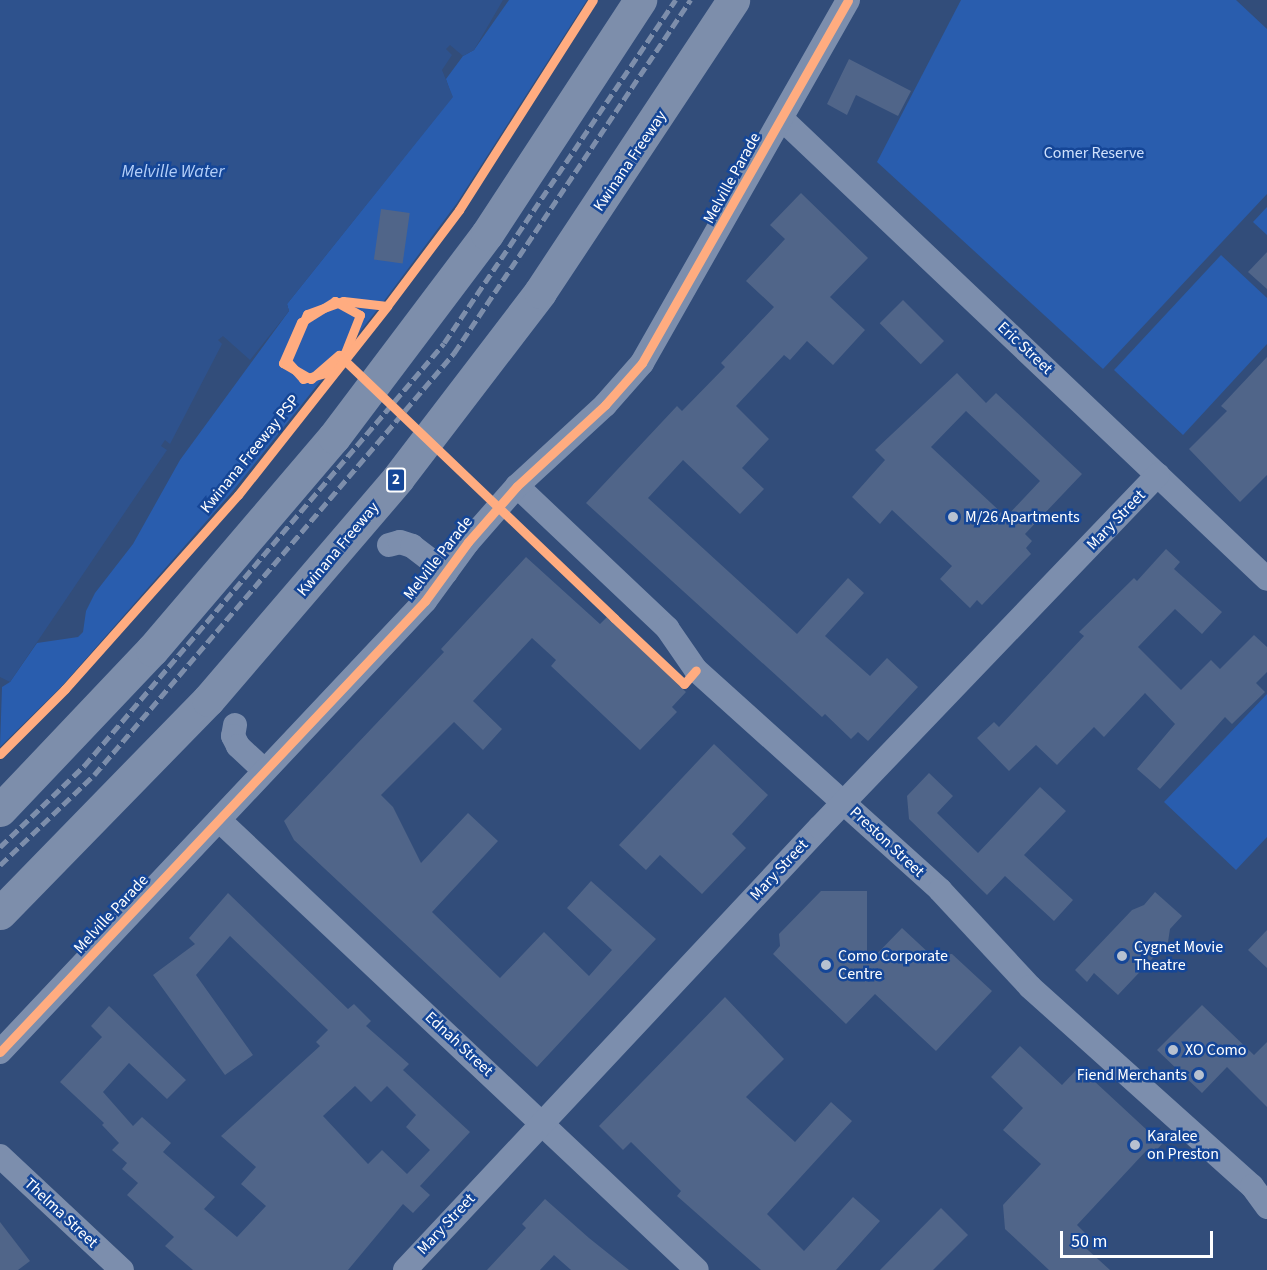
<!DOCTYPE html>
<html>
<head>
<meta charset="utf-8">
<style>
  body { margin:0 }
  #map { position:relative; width:1267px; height:1270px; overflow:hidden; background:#324d7a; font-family:"Source Sans 3",sans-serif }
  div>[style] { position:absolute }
  .green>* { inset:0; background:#295dae }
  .water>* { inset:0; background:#2e528d }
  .building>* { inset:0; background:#506589; transform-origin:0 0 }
  .minor>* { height:24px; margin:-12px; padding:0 12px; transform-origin:12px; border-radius:12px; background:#7c8ead }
  .highway>* { height:33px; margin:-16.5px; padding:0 16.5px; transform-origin:16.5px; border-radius:16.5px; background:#7d8eab }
  .rail>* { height:4.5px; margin-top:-2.25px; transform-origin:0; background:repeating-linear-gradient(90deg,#7d8eab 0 10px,transparent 0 14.5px) }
  .cycleway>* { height:9px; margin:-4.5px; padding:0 4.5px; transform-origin:4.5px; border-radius:4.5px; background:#ffac80 }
  .dots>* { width:16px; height:16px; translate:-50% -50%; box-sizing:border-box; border:3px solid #154697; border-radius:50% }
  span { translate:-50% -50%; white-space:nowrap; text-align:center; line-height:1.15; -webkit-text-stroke:5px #154697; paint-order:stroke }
  .shield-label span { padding:2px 4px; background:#154697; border:2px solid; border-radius:4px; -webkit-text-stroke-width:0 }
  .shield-label { font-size:15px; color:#fff; font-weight:700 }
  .park-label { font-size:16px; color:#cfe1fc }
  .street-label { font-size:16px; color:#fff }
  .poi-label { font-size:16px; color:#fff }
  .left { translate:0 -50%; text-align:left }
  .right { translate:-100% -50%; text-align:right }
  .water-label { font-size:18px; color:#b4cff9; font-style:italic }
  .scale { position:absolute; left:1060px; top:1231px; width:153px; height:27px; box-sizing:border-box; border:3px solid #fff; border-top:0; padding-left:8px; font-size:18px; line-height:21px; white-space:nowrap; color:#fff; -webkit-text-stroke:4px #154697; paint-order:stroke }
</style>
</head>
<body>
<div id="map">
  <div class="green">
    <i style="clip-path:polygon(509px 0,587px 0,457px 203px,381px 305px,232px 492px,62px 686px,0 747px,2px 687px,10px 682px,37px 643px,78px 637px,83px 632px,86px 611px,95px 593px,133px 544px,180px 460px,289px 311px,287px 304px,452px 97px,446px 79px,463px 56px,474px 50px)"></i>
    <i style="clip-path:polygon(961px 0,1236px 0,1267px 29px,1267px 194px,1103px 369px,877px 162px)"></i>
    <i style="clip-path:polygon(1267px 207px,1267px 235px,1253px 222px)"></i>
    <i style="clip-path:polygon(1221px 255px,1267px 298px,1267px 344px,1183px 435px,1114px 370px)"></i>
    <i style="clip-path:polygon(1267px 694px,1267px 837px,1236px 870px,1164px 802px)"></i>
  </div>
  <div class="water">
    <i style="clip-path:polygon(0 0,503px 0,474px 50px,463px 56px,450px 45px,446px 49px,452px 55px,442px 70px,453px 97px,287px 304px,289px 311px,250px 360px,223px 336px,218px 340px,222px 344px,170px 444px,165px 440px,161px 446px,167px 450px,10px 682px,0 677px)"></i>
  </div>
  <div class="building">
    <i style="clip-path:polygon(849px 59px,911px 91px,898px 116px,856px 95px,847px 115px,827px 104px)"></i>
    <i style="clip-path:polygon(801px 193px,868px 258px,830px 297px,865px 330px,833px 365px,807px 341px,790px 360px,784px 355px,736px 406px,769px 439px,742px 468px,764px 489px,740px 514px,683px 460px,648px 498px,797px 634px,848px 578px,864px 593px,825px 636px,870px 676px,887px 658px,918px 687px,868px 741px,858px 732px,851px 739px,825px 714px,822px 717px,586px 503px,677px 406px,682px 411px,725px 367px,721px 363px,774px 307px,746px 281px,785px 239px,770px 225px)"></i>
    <i style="left:381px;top:209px;width:29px;height:51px;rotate:8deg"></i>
    <i style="clip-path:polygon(1267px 252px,1267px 289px,1248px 272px)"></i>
    <i style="left:903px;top:300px;width:58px;height:33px;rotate:45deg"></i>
    <i style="clip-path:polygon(1267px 357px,1267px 475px,1240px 502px,1189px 449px,1227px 411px,1221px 406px)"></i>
    <i style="clip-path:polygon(evenodd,957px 373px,986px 403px,996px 393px,1082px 474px,1025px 534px,1032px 541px,1026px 548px,1031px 554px,982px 605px,977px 600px,970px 608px,940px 579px,952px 566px,892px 510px,880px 524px,852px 497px,885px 460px,875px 450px,957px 373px,966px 411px,1040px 481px,1006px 517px,931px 447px,966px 411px)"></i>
    <i style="clip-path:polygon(1166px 549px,1180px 562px,1174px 569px,1222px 612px,1202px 634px,1175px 609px,1138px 647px,1181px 690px,1211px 660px,1220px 669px,1254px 635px,1267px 647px,1267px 672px,1256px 683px,1265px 692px,1232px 724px,1225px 717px,1160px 789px,1137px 769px,1175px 724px,1145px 693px,1104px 737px,1094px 727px,1057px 765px,1036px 745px,1009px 771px,977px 738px,994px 722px,999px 727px,1084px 636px,1079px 632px,1134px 578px,1137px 581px)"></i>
    <i style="clip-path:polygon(526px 557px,600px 624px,607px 617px,686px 692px,672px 707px,677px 712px,640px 750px,551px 666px,556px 660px,532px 638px,473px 701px,502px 729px,483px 750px,454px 722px,381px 795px,393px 807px,421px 863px,468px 813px,498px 841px,432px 912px,500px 978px,544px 932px,589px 976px,612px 950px,567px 908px,591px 881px,656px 939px,537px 1067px,294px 840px,284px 821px,444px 652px,441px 649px)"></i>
    <i style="clip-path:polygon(714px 744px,768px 795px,732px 834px,746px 848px,702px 894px,660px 855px,646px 870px,619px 845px)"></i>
    <i style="clip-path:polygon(929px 773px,953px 796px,937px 813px,978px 853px,1040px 787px,1066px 811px,1024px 855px,1073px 900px,1054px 921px,1005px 876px,987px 895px,909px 819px,907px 796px)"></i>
    <i style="clip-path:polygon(821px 891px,867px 891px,867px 964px,902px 928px,931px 955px,952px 954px,992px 991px,936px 1051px,875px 994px,846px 1024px,773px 954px,780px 946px,779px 934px)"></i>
    <i style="clip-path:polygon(1155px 892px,1182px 916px,1170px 929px,1168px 942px,1118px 995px,1094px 973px,1087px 982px,1075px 970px,1132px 910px,1144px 905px)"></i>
    <i style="clip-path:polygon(evenodd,228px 893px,348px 1009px,354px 1004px,371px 1021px,366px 1026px,409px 1064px,403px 1070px,470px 1132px,420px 1186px,430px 1195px,413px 1213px,403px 1204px,348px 1270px,193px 1270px,165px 1246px,174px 1237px,127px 1195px,138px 1183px,122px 1169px,127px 1163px,112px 1150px,119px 1143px,102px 1125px,104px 1123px,60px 1082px,102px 1037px,91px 1026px,109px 1006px,186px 1080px,167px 1099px,129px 1063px,103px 1092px,133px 1126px,142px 1117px,171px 1143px,163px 1152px,215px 1197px,204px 1209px,237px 1237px,266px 1206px,241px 1184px,256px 1167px,221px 1136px,320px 1046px,316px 1042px,328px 1030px,230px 936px,196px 975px,253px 1055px,225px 1075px,153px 975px,195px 944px,189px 938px,228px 893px,355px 1086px,371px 1102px,387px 1086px,416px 1115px,406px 1127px,430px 1150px,407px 1174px,382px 1150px,368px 1164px,323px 1116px,355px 1086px)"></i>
    <i style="clip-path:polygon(1267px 930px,1267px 968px,1248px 950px)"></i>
    <i style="clip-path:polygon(725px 997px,784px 1059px,746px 1097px,795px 1142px,831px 1102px,852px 1121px,767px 1214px,804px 1251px,853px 1197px,880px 1221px,836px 1270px,761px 1270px,677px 1196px,681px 1191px,631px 1142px,623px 1150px,599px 1126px)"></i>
    <i style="clip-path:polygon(1202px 1005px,1254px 1055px,1267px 1042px,1267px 1107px,1227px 1067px,1202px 1093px,1157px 1050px)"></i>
    <i style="clip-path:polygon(1020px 1046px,1062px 1085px,1079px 1067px,1162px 1144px,1151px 1156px,1146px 1151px,1077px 1225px,1085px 1233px,1078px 1241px,1110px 1270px,1049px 1270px,1005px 1229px,1003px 1205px,1041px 1164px,1003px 1130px,1023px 1108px,991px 1077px)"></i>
    <i style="clip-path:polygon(545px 1199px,589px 1238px,629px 1270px,571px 1270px,554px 1255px,540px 1270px,487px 1270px,526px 1228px,522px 1224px)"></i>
    <i style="clip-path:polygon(941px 1208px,968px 1235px,933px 1270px,880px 1270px)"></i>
    <i style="clip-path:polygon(0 1222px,30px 1261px,18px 1270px,0 1270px)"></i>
  </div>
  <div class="minor">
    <i style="left:782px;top:119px;width:668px;rotate:43.48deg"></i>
    <i style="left:517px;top:486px;width:207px;rotate:43.4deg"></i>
    <i style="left:667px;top:628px;width:51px;rotate:55.4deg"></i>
    <i style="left:696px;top:670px;width:329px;rotate:42deg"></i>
    <i style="left:940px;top:890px;width:132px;rotate:47.1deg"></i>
    <i style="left:1030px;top:987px;width:298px;rotate:41.9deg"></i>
    <i style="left:1252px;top:1186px;width:26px;rotate:54deg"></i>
    <i style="left:389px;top:545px;width:11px;rotate:-15deg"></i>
    <i style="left:400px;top:542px;width:13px;rotate:18deg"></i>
    <i style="left:412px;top:546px;width:43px;rotate:37.4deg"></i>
    <i style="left:235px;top:725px;width:11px;rotate:100deg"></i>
    <i style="left:233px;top:736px;width:11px;rotate:63deg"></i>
    <i style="left:238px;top:746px;width:35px;rotate:43deg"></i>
    <i style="left:219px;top:820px;width:656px;rotate:43.27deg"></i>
    <i style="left:0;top:1052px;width:620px;rotate:-46.7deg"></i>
    <i style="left:425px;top:601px;width:73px;rotate:-53.9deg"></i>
    <i style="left:468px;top:542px;width:74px;rotate:-48.8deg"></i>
    <i style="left:517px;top:486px;width:120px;rotate:-42.6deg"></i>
    <i style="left:605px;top:405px;width:56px;rotate:-48.6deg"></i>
    <i style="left:642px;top:363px;width:417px;rotate:-60.4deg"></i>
    <i style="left:0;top:1156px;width:167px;rotate:43.1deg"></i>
    <i style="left:405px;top:1270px;width:607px;rotate:-46.87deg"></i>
    <i style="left:820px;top:827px;width:488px;rotate:-46.2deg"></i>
  </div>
  <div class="highway">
    <i style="left:0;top:810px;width:221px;rotate:-46.5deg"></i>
    <i style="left:152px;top:650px;width:280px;rotate:-49.5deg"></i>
    <i style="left:334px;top:437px;width:254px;rotate:-53deg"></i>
    <i style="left:487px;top:234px;width:280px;rotate:-56.8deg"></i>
    <i style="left:0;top:913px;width:298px;rotate:-45.7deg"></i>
    <i style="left:208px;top:700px;width:292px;rotate:-49.4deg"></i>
    <i style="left:398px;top:478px;width:234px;rotate:-52.6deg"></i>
    <i style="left:540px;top:292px;width:350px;rotate:-56.5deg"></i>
  </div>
  <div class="rail">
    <i style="left:0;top:847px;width:117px;rotate:-44deg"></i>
    <i style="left:84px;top:766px;width:555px;rotate:-49.6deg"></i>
    <i style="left:444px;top:343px;width:414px;rotate:-56deg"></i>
    <i style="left:0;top:865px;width:130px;rotate:-43.8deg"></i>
    <i style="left:94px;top:775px;width:555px;rotate:-49.53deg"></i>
    <i style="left:454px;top:353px;width:425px;rotate:-56.2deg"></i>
  </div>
  <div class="cycleway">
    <i style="left:387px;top:306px;width:44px;rotate:-173.5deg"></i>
    <i style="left:343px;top:301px;width:38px;rotate:160deg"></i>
    <i style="left:307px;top:314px;width:51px;rotate:113.1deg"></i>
    <i style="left:287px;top:361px;width:24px;rotate:48deg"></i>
    <i style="left:303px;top:379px;width:23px;rotate:-15deg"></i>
    <i style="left:325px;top:373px;width:28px;rotate:-45deg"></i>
    <i style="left:345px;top:353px;width:41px;rotate:-68.5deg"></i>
    <i style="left:360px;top:315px;width:29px;rotate:-151deg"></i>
    <i style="left:335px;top:301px;width:40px;rotate:148deg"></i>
    <i style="left:301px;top:322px;width:45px;rotate:113.7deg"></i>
    <i style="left:283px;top:363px;width:32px;rotate:30deg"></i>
    <i style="left:311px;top:379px;width:37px;rotate:-41deg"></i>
    <i style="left:339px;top:355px;width:381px;rotate:43.7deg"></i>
    <i style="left:614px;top:618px;width:96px;rotate:43.3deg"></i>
    <i style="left:684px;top:684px;width:18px;rotate:-49deg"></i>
    <i style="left:0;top:754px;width:92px;rotate:-45deg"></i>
    <i style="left:65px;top:689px;width:260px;rotate:-48.3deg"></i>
    <i style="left:238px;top:495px;width:241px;rotate:-51.7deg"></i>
    <i style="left:387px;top:306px;width:120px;rotate:-53.1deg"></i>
    <i style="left:459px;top:210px;width:249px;rotate:-57.5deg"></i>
    <i style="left:0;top:1052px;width:620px;rotate:-46.7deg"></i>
    <i style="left:425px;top:601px;width:73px;rotate:-53.9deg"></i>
    <i style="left:468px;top:542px;width:74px;rotate:-48.8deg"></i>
    <i style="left:517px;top:486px;width:120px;rotate:-42.6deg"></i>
    <i style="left:605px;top:405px;width:56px;rotate:-48.6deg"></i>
    <i style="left:642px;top:363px;width:417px;rotate:-60.4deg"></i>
  </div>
  <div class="dots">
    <i style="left:953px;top:517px;background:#b7c1d0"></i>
    <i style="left:1122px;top:956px;background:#b7c1d0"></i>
    <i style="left:826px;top:965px;background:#b7c1d0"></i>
    <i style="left:1173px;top:1050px;background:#b7c1d0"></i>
    <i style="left:1199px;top:1075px;background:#b7c1d0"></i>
    <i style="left:1135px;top:1145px;background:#b7c1d0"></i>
  </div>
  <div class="shield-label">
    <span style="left:396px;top:480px">2</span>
  </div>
  <div class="park-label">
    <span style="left:1094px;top:153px">Comer Reserve</span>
  </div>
  <div class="street-label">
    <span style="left:630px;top:161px;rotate:-56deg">Kwinana Freeway</span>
    <span style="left:732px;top:178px;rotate:-61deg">Melville Parade</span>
    <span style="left:1025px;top:348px;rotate:43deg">Eric Street</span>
    <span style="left:250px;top:454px;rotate:-51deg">Kwinana Freeway PSP</span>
    <span style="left:1116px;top:520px;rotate:-46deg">Mary Street</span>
    <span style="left:338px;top:549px;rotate:-50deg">Kwinana Freeway</span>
    <span style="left:438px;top:558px;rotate:-52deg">Melville Parade</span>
    <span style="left:887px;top:842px;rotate:43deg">Preston Street</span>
    <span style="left:779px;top:870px;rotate:-47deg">Mary Street</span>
    <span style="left:111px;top:914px;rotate:-47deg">Melville Parade</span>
    <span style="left:459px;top:1044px;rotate:43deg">Ednah Street</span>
    <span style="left:61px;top:1213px;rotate:43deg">Thelma Street</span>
    <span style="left:446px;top:1224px;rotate:-47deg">Mary Street</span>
  </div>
  <div class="poi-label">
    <span class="left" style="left:965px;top:517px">M/26 Apartments</span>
    <span class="left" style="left:1134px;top:956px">Cygnet Movie<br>Theatre</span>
    <span class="left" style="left:838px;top:965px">Como Corporate<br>Centre</span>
    <span class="left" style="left:1185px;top:1050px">XO Como</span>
    <span class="right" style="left:1187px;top:1075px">Fiend Merchants</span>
    <span class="left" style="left:1147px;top:1145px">Karalee<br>on Preston</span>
  </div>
  <div class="water-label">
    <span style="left:173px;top:172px">Melville Water</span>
  </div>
  <div class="scale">50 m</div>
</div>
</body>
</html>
